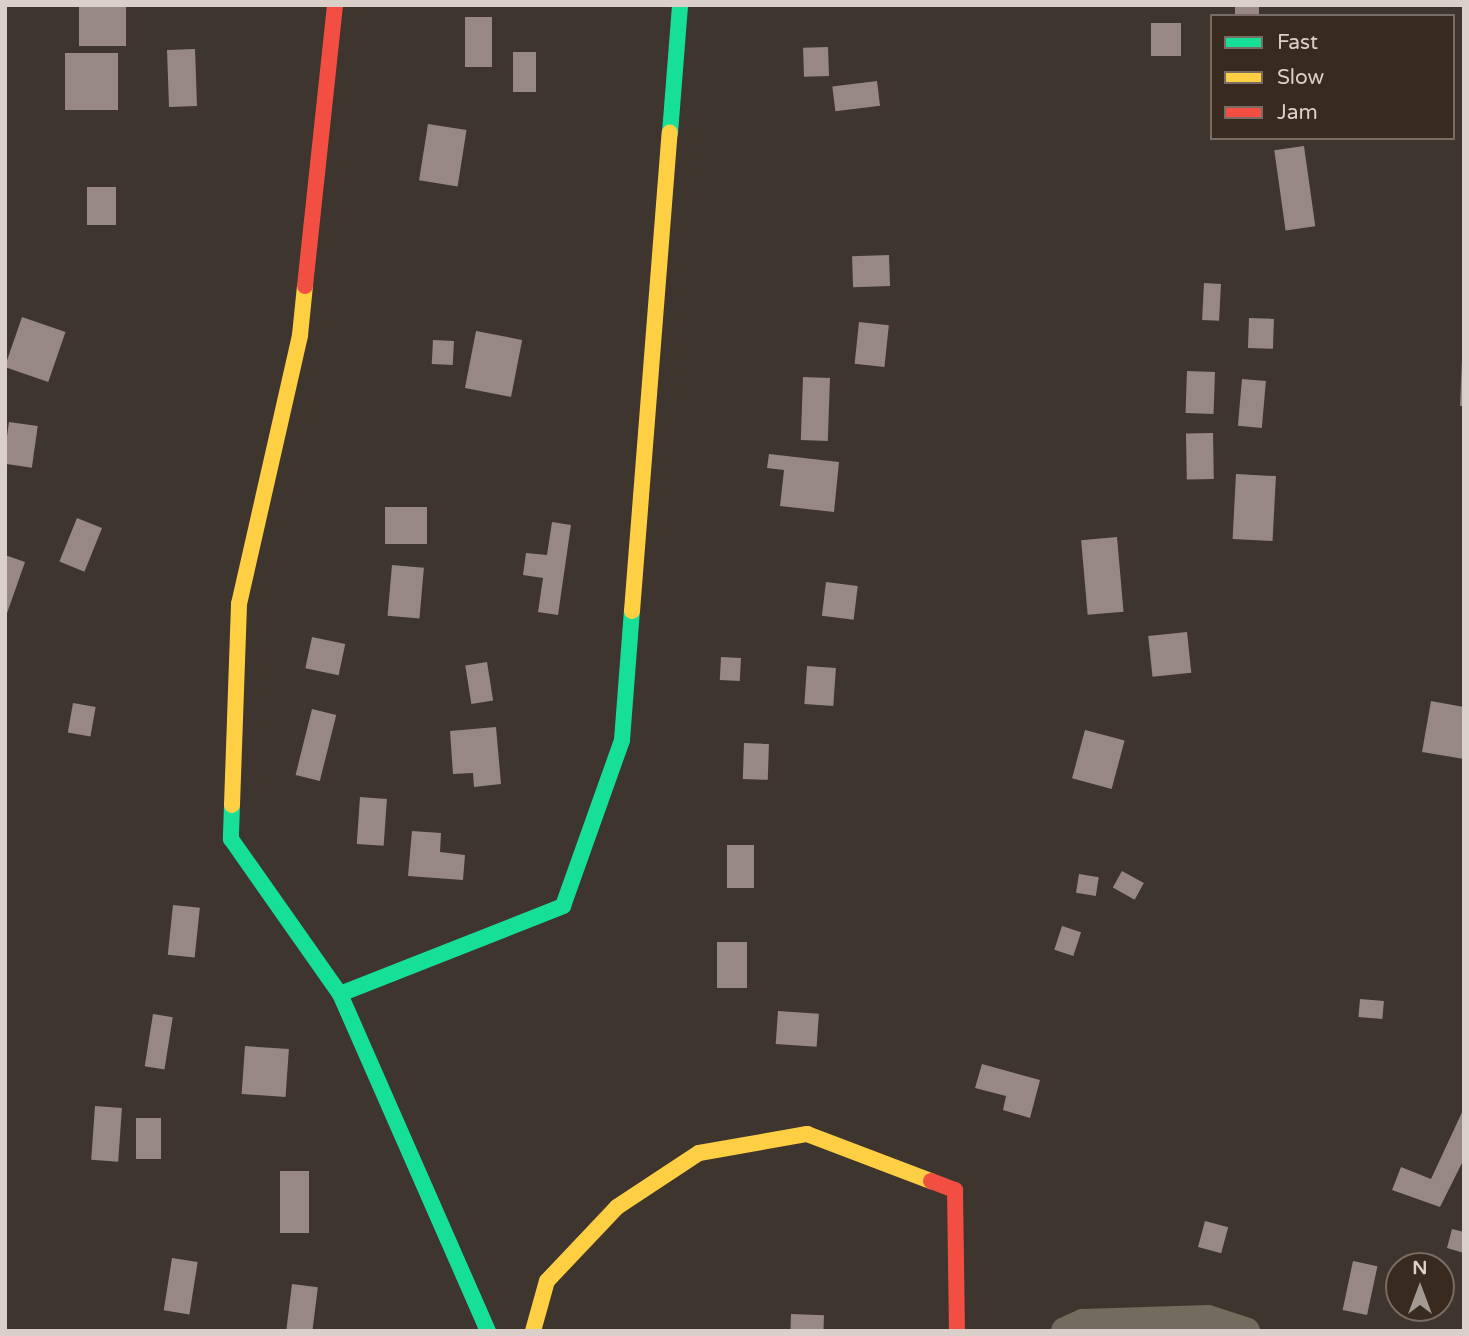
<!DOCTYPE html>
<html>
<head>
<meta charset="utf-8">
<style>
  body { margin:0 }
  #map { position:relative; width:1469px; height:1336px; overflow:hidden; background:#3e352f; font-family:"Varela Round",sans-serif }
  div>[style] { position:absolute }
  .building>* { inset:0; background:#978884; transform-origin:0 0 }
  .street>* { height:28px; margin:-14px; padding:0 14px; transform-origin:14px; border-radius:14px; background:#736b5d }
  .fast>* { height:16px; margin:-8px; padding:0 8px; transform-origin:8px; border-radius:8px; background:#16e098 }
  .slow>* { height:16px; margin:-8px; padding:0 8px; transform-origin:8px; border-radius:8px; background:#ffcf43 }
  .jam>* { height:16px; margin:-8px; padding:0 8px; transform-origin:8px; border-radius:8px; background:#f24e42 }
  span { translate:-50% -50%; white-space:nowrap; text-align:center; line-height:1.15; -webkit-text-stroke:7px #392a20; paint-order:stroke }
  .frame { position:absolute; inset:0; border:7px solid #dad0c9; pointer-events:none }
  .legend { position:absolute; left:1210px; top:14px; width:245px; height:126px; box-sizing:border-box; background:#392a20; border:2px solid #796c64; margin:0; padding:9px 12px; list-style:none; font-size:21px; color:#dad0c9 }
  .legend li { display:flex; align-items:center; gap:14px; height:35px }
  .legend b { width:35px; border:2px solid #796c64 }
  .north { position:absolute; left:1385px; top:1252px; width:70px; height:70px; box-sizing:border-box; background:#392a20; border:2px solid #796c64; border-radius:50%; rotate:0deg; font-size:19px; font-weight:700; line-height:28px; text-align:center; color:#dad0c9 }
  .north::after { content:''; display:block; margin:auto; width:24px; height:32px; background:#a39a93; clip-path:polygon(50% 0,100% 100%,50% 72%,0 100%) }
</style>
</head>
<body>
<div id="map">
  <div class="building">
    <i style="left:79px;top:5px;width:47px;height:41px"></i>
    <i style="left:1235px;top:6px;width:24px;height:10px"></i>
    <i style="left:465px;top:17px;width:27px;height:50px"></i>
    <i style="left:1151px;top:23px;width:30px;height:33px"></i>
    <i style="left:828px;top:47px;width:29px;height:25px;rotate:88deg"></i>
    <i style="left:195px;top:49px;width:57px;height:28px;rotate:88deg"></i>
    <i style="left:513px;top:52px;width:23px;height:40px"></i>
    <i style="left:65px;top:53px;width:53px;height:57px"></i>
    <i style="left:877px;top:81px;width:25px;height:45px;rotate:83deg"></i>
    <i style="left:428px;top:124px;width:39px;height:57px;rotate:9deg"></i>
    <i style="left:1304px;top:146px;width:81px;height:30px;rotate:82deg"></i>
    <i style="left:87px;top:187px;width:29px;height:38px"></i>
    <i style="left:889px;top:255px;width:31px;height:37px;rotate:88deg"></i>
    <i style="left:1204px;top:283px;width:17px;height:37px;rotate:3deg"></i>
    <i style="left:22px;top:317px;width:46px;height:53px;rotate:19deg"></i>
    <i style="left:1249px;top:318px;width:25px;height:30px;rotate:2deg"></i>
    <i style="left:859px;top:322px;width:30px;height:42px;rotate:6deg"></i>
    <i style="left:476px;top:331px;width:47px;height:58px;rotate:11deg"></i>
    <i style="left:433px;top:340px;width:21px;height:24px;rotate:3deg"></i>
    <i style="clip-path:polygon(1462px 359px,1464px 359px,1464px 406px,1460px 406px)"></i>
    <i style="left:1187px;top:371px;width:28px;height:42px;rotate:2deg"></i>
    <i style="left:803px;top:377px;width:27px;height:63px;rotate:2deg"></i>
    <i style="left:1242px;top:379px;width:24px;height:47px;rotate:5deg"></i>
    <i style="left:9px;top:422px;width:29px;height:42px;rotate:8deg"></i>
    <i style="left:1213px;top:433px;width:46px;height:27px;rotate:89deg"></i>
    <i style="clip-path:polygon(769px 454px,839px 462px,834px 512px,780px 506px,784px 470px,767px 468px)"></i>
    <i style="left:1236px;top:474px;width:40px;height:65px;rotate:3deg"></i>
    <i style="left:385px;top:507px;width:42px;height:37px"></i>
    <i style="left:77px;top:518px;width:27px;height:47px;rotate:22deg"></i>
    <i style="clip-path:polygon(552px 522px,571px 525px,558px 615px,538px 612px,543px 578px,523px 575px,526px 553px,547px 555px)"></i>
    <i style="left:1117px;top:537px;width:75px;height:36px;rotate:85deg"></i>
    <i style="clip-path:polygon(5px 555px,25px 562px,6px 616px,5px 616px)"></i>
    <i style="left:392px;top:565px;width:32px;height:51px;rotate:5deg"></i>
    <i style="left:826px;top:582px;width:32px;height:34px;rotate:7deg"></i>
    <i style="left:1187px;top:632px;width:41px;height:39px;rotate:84deg"></i>
    <i style="left:312px;top:637px;width:34px;height:32px;rotate:12deg"></i>
    <i style="left:721px;top:657px;width:20px;height:23px;rotate:3deg"></i>
    <i style="left:487px;top:662px;width:39px;height:22px;rotate:81deg"></i>
    <i style="left:807px;top:666px;width:29px;height:38px;rotate:4deg"></i>
    <i style="clip-path:polygon(1431px 701px,1464px 707px,1464px 759px,1422px 752px)"></i>
    <i style="left:73px;top:703px;width:23px;height:30px;rotate:10deg"></i>
    <i style="left:312px;top:709px;width:25px;height:68px;rotate:14deg"></i>
    <i style="clip-path:polygon(496px 727px,501px 784px,474px 787px,473px 773px,453px 774px,450px 731px)"></i>
    <i style="left:1085px;top:730px;width:41px;height:50px;rotate:15deg"></i>
    <i style="left:744px;top:743px;width:25px;height:36px;rotate:2deg"></i>
    <i style="left:360px;top:797px;width:27px;height:47px;rotate:4deg"></i>
    <i style="clip-path:polygon(412px 831px,441px 833px,440px 852px,465px 855px,463px 880px,408px 876px)"></i>
    <i style="left:727px;top:845px;width:27px;height:43px"></i>
    <i style="left:1122px;top:871px;width:25px;height:19px;rotate:29deg"></i>
    <i style="left:1079px;top:874px;width:20px;height:19px;rotate:9deg"></i>
    <i style="left:173px;top:905px;width:27px;height:50px;rotate:6deg"></i>
    <i style="left:1062px;top:926px;width:20px;height:25px;rotate:18deg"></i>
    <i style="left:717px;top:942px;width:30px;height:46px"></i>
    <i style="left:1360px;top:999px;width:24px;height:18px;rotate:5deg"></i>
    <i style="left:778px;top:1011px;width:41px;height:33px;rotate:4deg"></i>
    <i style="left:153px;top:1014px;width:20px;height:53px;rotate:9deg"></i>
    <i style="left:245px;top:1046px;width:44px;height:48px;rotate:4deg"></i>
    <i style="clip-path:polygon(982px 1064px,1040px 1080px,1030px 1118px,1003px 1110px,1006px 1096px,975px 1088px)"></i>
    <i style="left:95px;top:1106px;width:27px;height:54px;rotate:4deg"></i>
    <i style="clip-path:polygon(1464px 1108px,1464px 1159px,1440px 1207px,1392px 1190px,1401px 1167px,1431px 1179px)"></i>
    <i style="left:136px;top:1118px;width:25px;height:41px"></i>
    <i style="left:309px;top:1171px;width:62px;height:29px;rotate:90deg"></i>
    <i style="left:1205px;top:1221px;width:24px;height:27px;rotate:15deg"></i>
    <i style="clip-path:polygon(1452px 1229px,1464px 1232px,1464px 1253px,1447px 1248px)"></i>
    <i style="left:172px;top:1258px;width:26px;height:53px;rotate:9deg"></i>
    <i style="left:1353px;top:1261px;width:25px;height:50px;rotate:12deg"></i>
    <i style="left:292px;top:1284px;width:26px;height:48px;rotate:7deg"></i>
    <i style="left:791px;top:1314px;width:33px;height:17px;rotate:2deg"></i>
  </div>
  <div class="street">
    <i style="left:1065px;top:1331px;width:20px;rotate:-24deg"></i>
    <i style="left:1083px;top:1323px;width:125px;rotate:-1.8deg"></i>
    <i style="left:1208px;top:1319px;width:40px;rotate:18deg"></i>
  </div>
  <div class="fast">
    <i style="left:670px;top:133px;width:128px;rotate:-85.5deg"></i>
    <i style="left:232px;top:805px;width:34px;rotate:92deg"></i>
    <i style="left:231px;top:839px;width:189px;rotate:54.9deg"></i>
    <i style="left:340px;top:994px;width:368px;rotate:66.3deg"></i>
    <i style="left:340px;top:994px;width:240px;rotate:-21.5deg"></i>
    <i style="left:563px;top:906px;width:176px;rotate:-70.4deg"></i>
    <i style="left:622px;top:740px;width:129px;rotate:-85.6deg"></i>
  </div>
  <div class="slow">
    <i style="left:632px;top:611px;width:480px;rotate:-85.5deg"></i>
    <i style="left:232px;top:805px;width:201px;rotate:-88deg"></i>
    <i style="left:239px;top:604px;width:276px;rotate:-77.2deg"></i>
    <i style="left:300px;top:335px;width:49px;rotate:-84.2deg"></i>
    <i style="left:533px;top:1331px;width:52px;rotate:-74.4deg"></i>
    <i style="left:547px;top:1281px;width:102px;rotate:-46.6deg"></i>
    <i style="left:617px;top:1207px;width:98px;rotate:-33.4deg"></i>
    <i style="left:699px;top:1153px;width:110px;rotate:-10deg"></i>
    <i style="left:807px;top:1134px;width:133px;rotate:20.8deg"></i>
  </div>
  <div class="jam">
    <i style="left:305px;top:286px;width:283px;rotate:-83.9deg"></i>
    <i style="left:931px;top:1181px;width:26px;rotate:21deg"></i>
    <i style="left:955px;top:1190px;width:141px;rotate:89.2deg"></i>
  </div>
  <div class="frame"></div>
  <ul class="legend">
  <li><b style="height:9px;background:#16e098"></b>Fast</li>
  <li><b style="height:9px;background:#ffcf43"></b>Slow</li>
  <li><b style="height:9px;background:#f24e42"></b>Jam</li>
  </ul>
  <div class="north">N</div>
</div>
</body>
</html>
